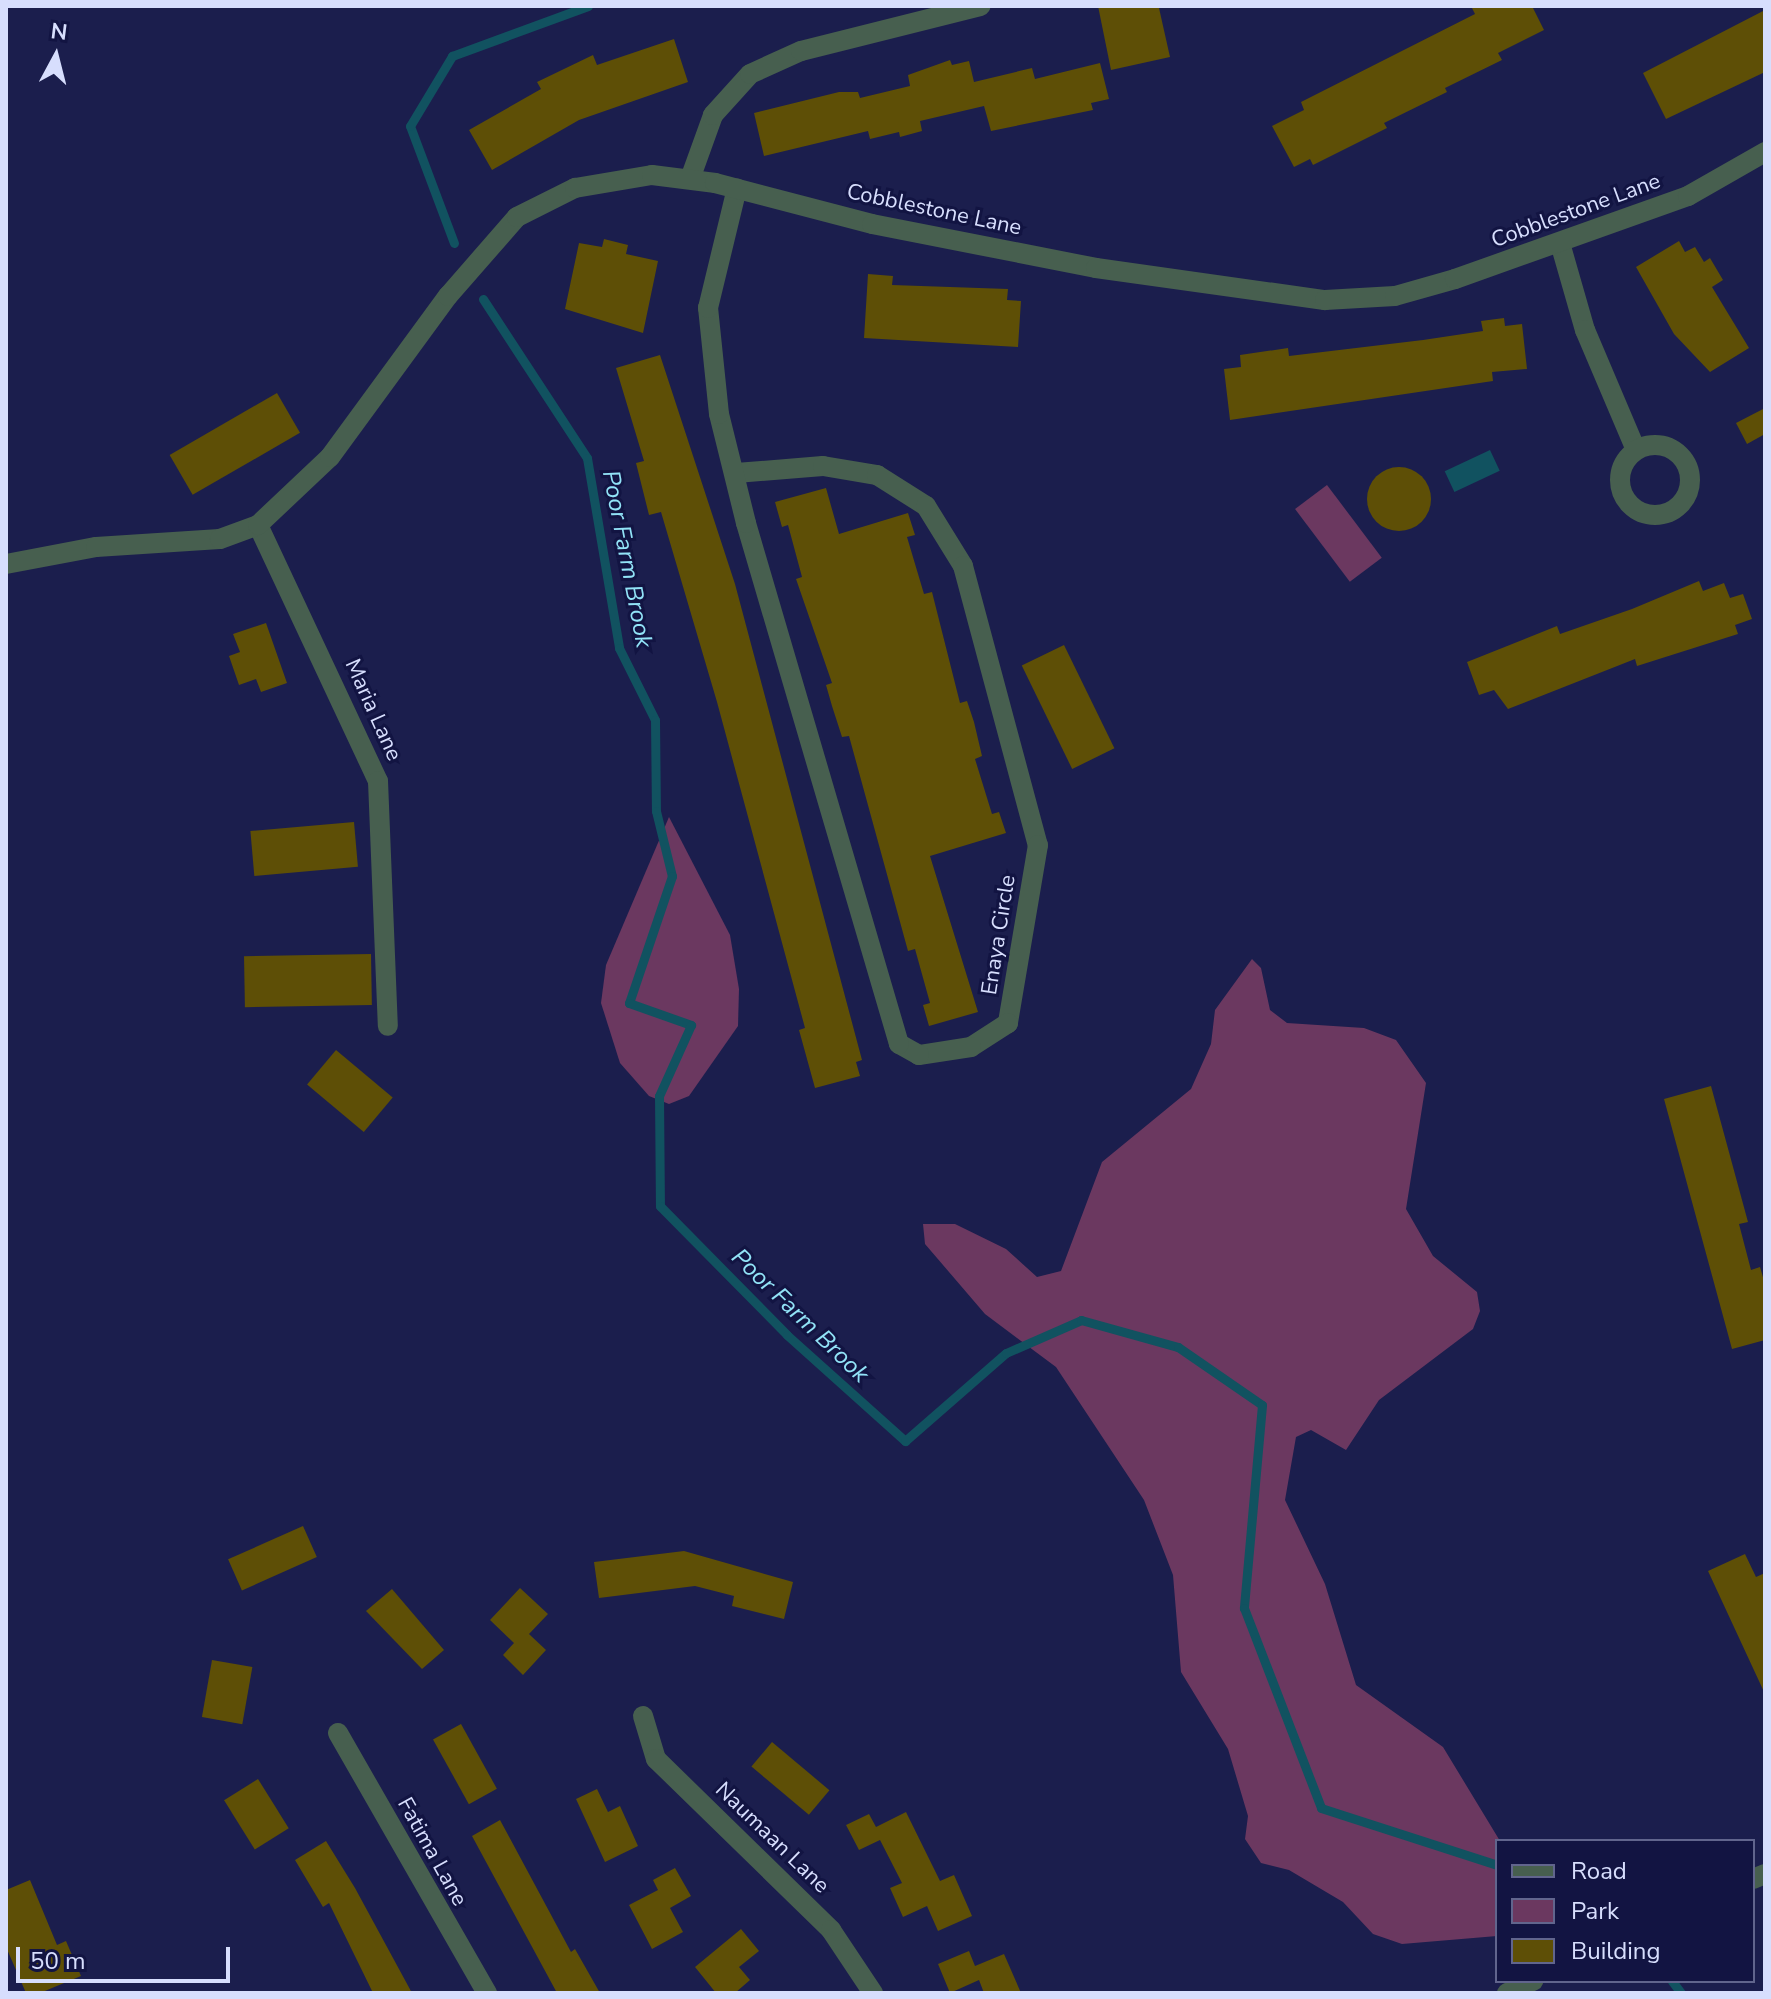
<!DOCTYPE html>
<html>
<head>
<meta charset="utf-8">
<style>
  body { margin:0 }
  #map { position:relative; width:1771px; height:1999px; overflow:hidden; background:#1b1e4d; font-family:"Nunito Sans",sans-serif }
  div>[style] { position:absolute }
  .green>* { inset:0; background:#6b3860; transform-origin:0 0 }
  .water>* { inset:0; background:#115260; transform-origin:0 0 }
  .stream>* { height:9px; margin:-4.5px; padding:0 4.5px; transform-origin:4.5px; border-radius:4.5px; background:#115260 }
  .building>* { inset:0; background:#5e4f06; transform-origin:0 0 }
  .round { border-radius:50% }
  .minor>* { height:20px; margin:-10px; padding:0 10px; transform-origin:10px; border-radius:10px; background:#475f4f }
  .minor>.ring { margin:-10px; padding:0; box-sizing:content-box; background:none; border:20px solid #475f4f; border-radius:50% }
  span { translate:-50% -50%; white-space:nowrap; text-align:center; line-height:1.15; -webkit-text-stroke:6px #121442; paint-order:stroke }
  .street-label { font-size:22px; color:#d7defd }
  .water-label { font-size:24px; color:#92e3f7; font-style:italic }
  .frame { position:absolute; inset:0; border:8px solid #d7defd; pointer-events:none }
  .legend { position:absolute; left:1495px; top:1839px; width:260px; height:144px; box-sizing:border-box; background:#121442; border:2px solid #61658d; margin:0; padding:10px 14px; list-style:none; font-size:24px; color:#d7defd }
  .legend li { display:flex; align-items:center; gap:16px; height:40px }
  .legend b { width:40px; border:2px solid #61658d }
  .north { position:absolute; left:16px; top:16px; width:80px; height:80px; -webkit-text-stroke:6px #121442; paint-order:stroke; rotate:7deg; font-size:22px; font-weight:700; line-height:32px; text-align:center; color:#d7defd }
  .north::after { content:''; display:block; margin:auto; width:28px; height:36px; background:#d7defd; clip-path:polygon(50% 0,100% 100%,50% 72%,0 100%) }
  .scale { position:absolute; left:16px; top:1947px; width:214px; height:36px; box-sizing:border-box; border:4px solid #d7defd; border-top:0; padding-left:10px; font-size:24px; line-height:28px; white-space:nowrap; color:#d7defd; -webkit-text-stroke:6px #121442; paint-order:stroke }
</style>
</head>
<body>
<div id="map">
  <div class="green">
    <i style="left:1327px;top:485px;width:91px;height:40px;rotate:53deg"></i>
    <i style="clip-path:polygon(669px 817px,730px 935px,739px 989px,738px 1026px,689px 1096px,669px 1104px,649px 1096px,620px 1063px,601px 1003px,606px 965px)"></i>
    <i style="clip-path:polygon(1252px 959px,1261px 968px,1270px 1010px,1287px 1023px,1364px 1028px,1396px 1040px,1426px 1083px,1406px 1209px,1433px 1256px,1477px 1292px,1480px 1311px,1473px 1329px,1379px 1400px,1346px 1450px,1311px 1430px,1296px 1437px,1285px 1500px,1325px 1584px,1356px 1685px,1443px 1747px,1500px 1841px,1497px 1936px,1402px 1944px,1373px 1934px,1343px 1902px,1289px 1870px,1261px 1863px,1245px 1839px,1248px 1816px,1228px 1749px,1181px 1672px,1173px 1575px,1144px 1500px,1056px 1367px,985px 1314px,925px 1244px,923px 1224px,955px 1224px,1006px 1249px,1037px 1277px,1061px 1271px,1102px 1162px,1191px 1089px,1211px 1044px,1215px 1010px)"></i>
  </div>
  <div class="water">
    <i style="left:1490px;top:450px;width:23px;height:50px;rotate:65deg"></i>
  </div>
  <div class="stream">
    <i style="left:454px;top:243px;width:125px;rotate:-110.6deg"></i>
    <i style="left:410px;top:126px;width:82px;rotate:-59deg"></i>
    <i style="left:452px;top:56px;width:145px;rotate:-20.2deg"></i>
    <i style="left:483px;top:299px;width:190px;rotate:56.8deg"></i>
    <i style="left:587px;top:458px;width:193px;rotate:80.4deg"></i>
    <i style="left:619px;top:648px;width:80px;rotate:63.4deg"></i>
    <i style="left:655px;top:720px;width:91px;rotate:89.4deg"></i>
    <i style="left:656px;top:811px;width:67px;rotate:76.2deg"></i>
    <i style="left:672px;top:876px;width:134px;rotate:108.7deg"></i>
    <i style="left:629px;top:1003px;width:66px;rotate:19.5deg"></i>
    <i style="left:691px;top:1025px;width:78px;rotate:114.3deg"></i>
    <i style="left:659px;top:1096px;width:110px;rotate:89.5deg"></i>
    <i style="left:660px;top:1206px;width:181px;rotate:45.4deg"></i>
    <i style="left:787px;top:1335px;width:159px;rotate:41.9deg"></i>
    <i style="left:905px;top:1441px;width:134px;rotate:-41.1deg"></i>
    <i style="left:1006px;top:1353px;width:82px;rotate:-23.7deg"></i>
    <i style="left:1081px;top:1320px;width:101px;rotate:15.6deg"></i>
    <i style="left:1178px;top:1347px;width:102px;rotate:34.6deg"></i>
    <i style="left:1262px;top:1405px;width:204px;rotate:95.1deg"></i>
    <i style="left:1244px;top:1608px;width:214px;rotate:68.9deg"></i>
    <i style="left:1321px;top:1808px;width:185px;rotate:17.9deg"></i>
    <i style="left:1672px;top:1981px;width:15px;rotate:53deg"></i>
  </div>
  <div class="building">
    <i style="clip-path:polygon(1098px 6px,1159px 8px,1170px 57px,1111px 70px)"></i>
    <i style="clip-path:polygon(1471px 6px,1532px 6px,1544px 30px,1498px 53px,1502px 60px,1445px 88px,1447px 92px,1384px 123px,1387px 128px,1313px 165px,1310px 159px,1294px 167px,1272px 126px,1304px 110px,1301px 102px,1475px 14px)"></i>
    <i style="clip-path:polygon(1765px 10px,1765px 72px,1666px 119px,1643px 73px)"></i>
    <i style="clip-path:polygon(674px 39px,688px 82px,579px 120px,492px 170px,469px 130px,541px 89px,537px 82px,593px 55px,597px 65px)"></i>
    <i style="clip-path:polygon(950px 60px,952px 65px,969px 61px,974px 82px,1032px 68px,1035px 79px,1100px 63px,1109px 99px,1091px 103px,1093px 110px,991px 131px,984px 106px,920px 121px,922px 131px,900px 137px,899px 132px,870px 139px,868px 131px,764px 156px,754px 113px,839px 92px,858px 92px,860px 98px,910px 86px,908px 75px)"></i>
    <i style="clip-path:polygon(604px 239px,628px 245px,626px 254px,658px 261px,643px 333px,565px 309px,579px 243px,602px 247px)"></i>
    <i style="clip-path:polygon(1679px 241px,1685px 252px,1695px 247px,1704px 262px,1710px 258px,1723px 280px,1712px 287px,1749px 348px,1710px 372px,1674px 334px,1636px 267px)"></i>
    <i style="clip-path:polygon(868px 274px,893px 276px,892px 285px,1008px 289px,1007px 300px,1021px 301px,1018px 347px,864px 338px)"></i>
    <i style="clip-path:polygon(1504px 318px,1505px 326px,1522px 324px,1527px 369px,1492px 372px,1493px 381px,1230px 420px,1224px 369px,1241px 367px,1240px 355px,1288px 348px,1289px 356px,1423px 340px,1483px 331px,1481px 321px)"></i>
    <i style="clip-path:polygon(660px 355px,735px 584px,862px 1060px,856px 1062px,860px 1076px,815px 1088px,799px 1030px,805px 1028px,717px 702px,661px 512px,649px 515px,636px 463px,644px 461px,616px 368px)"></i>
    <i style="left:277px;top:393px;width:46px;height:124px;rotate:60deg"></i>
    <i style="clip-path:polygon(1765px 408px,1765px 434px,1747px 444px,1736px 423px)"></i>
    <i class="round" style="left:1367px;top:467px;width:64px;height:64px"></i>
    <i style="clip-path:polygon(826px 488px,839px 534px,908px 513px,915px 535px,907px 537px,924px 594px,932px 592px,960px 703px,967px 701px,974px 722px,982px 756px,975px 759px,992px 814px,999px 812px,1006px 833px,930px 856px,978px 1012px,929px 1026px,923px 1005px,930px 1003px,915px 949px,908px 951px,849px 736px,842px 737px,832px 706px,826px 685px,832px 683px,796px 579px,802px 577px,788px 525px,782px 527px,775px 502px)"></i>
    <i style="clip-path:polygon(1699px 581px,1703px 591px,1724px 583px,1730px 598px,1743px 594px,1752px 619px,1735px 625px,1738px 634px,1637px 666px,1635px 659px,1508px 709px,1494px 690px,1479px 695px,1467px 662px,1557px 626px,1560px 634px,1632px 609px)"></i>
    <i style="clip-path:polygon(266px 623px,287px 683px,261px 692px,256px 679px,239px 685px,229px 656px,240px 652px,233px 634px)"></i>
    <i style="left:1064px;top:645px;width:115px;height:47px;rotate:64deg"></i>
    <i style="left:354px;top:822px;width:45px;height:104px;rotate:85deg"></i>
    <i style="left:371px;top:954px;width:51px;height:127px;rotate:89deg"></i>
    <i style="left:336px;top:1050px;width:74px;height:45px;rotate:40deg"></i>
    <i style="clip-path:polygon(1711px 1086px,1748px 1222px,1739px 1224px,1751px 1270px,1760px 1267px,1765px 1284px,1765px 1340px,1732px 1349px,1664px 1099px)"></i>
    <i style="left:303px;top:1526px;width:34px;height:82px;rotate:66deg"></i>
    <i style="clip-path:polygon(684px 1551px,793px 1582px,784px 1619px,732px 1606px,734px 1596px,695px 1586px,599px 1598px,594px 1562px)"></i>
    <i style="clip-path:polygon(1745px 1554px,1756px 1577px,1765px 1573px,1765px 1694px,1708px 1571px)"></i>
    <i style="clip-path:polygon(520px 1588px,548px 1614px,529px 1634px,546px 1650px,523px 1675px,503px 1655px,514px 1643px,490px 1620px)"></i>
    <i style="clip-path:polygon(392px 1589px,444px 1650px,422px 1669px,366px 1611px)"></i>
    <i style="left:212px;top:1660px;width:41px;height:58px;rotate:10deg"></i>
    <i style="left:461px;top:1724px;width:74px;height:32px;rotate:61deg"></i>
    <i style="left:772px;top:1742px;width:75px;height:32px;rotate:40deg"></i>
    <i style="left:258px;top:1779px;width:58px;height:40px;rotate:58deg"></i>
    <i style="clip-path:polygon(597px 1789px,608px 1812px,620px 1806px,638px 1846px,605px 1862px,576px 1799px)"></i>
    <i style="clip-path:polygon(906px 1812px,940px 1881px,954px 1875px,972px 1916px,938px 1931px,927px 1906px,903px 1917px,890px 1888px,902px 1883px,880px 1840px,859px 1850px,846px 1825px,869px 1814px,876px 1827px)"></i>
    <i style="clip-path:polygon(500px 1820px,571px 1952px,575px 1949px,600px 1993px,557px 1993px,472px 1836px)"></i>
    <i style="clip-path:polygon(326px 1841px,355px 1888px,412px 1993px,373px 1993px,329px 1903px,323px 1907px,295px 1860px)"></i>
    <i style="clip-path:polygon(675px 1868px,691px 1896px,670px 1908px,683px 1932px,652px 1949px,629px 1905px,658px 1890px,653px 1880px)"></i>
    <i style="clip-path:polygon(30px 1880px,57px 1945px,66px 1941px,81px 1976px,40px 1993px,26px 1993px,6px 1947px,6px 1890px)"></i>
    <i style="clip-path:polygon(741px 1929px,759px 1951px,739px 1967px,750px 1980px,735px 1993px,716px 1993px,695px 1967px)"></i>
    <i style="clip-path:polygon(969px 1951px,975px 1966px,1004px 1954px,1021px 1993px,984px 1993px,979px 1980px,950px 1993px,938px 1964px)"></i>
  </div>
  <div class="minor">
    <i style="left:690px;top:179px;width:68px;rotate:-70.2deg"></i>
    <i style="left:713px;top:115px;width:55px;rotate:-47.9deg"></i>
    <i style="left:750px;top:74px;width:56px;rotate:-24.3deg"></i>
    <i style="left:801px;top:51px;width:185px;rotate:-14.1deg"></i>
    <i style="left:1560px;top:243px;width:91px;rotate:74deg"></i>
    <i style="left:1585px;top:330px;width:130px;rotate:67deg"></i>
    <i class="ring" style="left:1620px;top:445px;width:50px;height:50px"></i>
    <i style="left:736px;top:473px;width:87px;rotate:-4.6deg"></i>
    <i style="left:823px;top:466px;width:55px;rotate:9.5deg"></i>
    <i style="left:877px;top:475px;width:58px;rotate:32.3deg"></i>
    <i style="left:926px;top:506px;width:70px;rotate:58.3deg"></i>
    <i style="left:963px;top:566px;width:289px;rotate:75deg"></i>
    <i style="left:1038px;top:845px;width:181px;rotate:99.6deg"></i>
    <i style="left:1008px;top:1023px;width:44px;rotate:147deg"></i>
    <i style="left:971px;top:1047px;width:53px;rotate:171.3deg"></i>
    <i style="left:919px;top:1055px;width:23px;rotate:-151deg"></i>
    <i style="left:899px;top:1044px;width:543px;rotate:-106.37deg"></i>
    <i style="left:746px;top:523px;width:112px;rotate:-103.9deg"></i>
    <i style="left:719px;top:414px;width:107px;rotate:-95.9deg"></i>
    <i style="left:708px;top:308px;width:123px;rotate:-76.4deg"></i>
    <i style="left:258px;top:525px;width:283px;rotate:64.9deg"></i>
    <i style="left:378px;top:781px;width:245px;rotate:87.7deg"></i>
    <i style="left:6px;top:564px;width:92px;rotate:-10.7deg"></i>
    <i style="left:96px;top:547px;width:124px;rotate:-3.7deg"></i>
    <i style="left:220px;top:539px;width:40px;rotate:-20.2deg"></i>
    <i style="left:258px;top:525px;width:99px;rotate:-43.4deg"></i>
    <i style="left:330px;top:457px;width:200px;rotate:-53.8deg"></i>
    <i style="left:448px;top:296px;width:105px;rotate:-48.9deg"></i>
    <i style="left:517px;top:217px;width:65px;rotate:-26.6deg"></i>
    <i style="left:575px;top:188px;width:78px;rotate:-9.6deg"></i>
    <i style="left:652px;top:175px;width:64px;rotate:7.2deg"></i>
    <i style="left:715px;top:183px;width:162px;rotate:14.6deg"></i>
    <i style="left:872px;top:224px;width:228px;rotate:11.1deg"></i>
    <i style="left:1096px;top:268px;width:231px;rotate:8deg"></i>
    <i style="left:1325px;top:300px;width:70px;rotate:-3.3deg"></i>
    <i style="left:1395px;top:296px;width:62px;rotate:-15.8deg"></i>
    <i style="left:1455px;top:279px;width:247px;rotate:-19.6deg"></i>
    <i style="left:1688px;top:196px;width:89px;rotate:-29.7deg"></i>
    <i style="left:643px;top:1716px;width:45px;rotate:73.2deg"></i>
    <i style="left:656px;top:1759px;width:245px;rotate:44.3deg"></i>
    <i style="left:831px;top:1930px;width:76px;rotate:56.3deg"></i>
    <i style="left:338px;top:1733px;width:300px;rotate:60.2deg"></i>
    <i style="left:1753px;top:1879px;width:13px;rotate:-23deg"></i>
    <i style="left:1507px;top:1993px;width:29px;rotate:-25deg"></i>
  </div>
  <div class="street-label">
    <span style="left:934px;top:210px;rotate:12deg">Cobblestone Lane</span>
    <span style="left:1576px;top:211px;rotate:-20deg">Cobblestone Lane</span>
    <span style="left:373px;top:710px;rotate:66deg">Maria Lane</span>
    <span style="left:999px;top:935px;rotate:-81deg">Enaya Circle</span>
    <span style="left:772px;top:1838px;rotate:44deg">Naumaan Lane</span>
    <span style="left:432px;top:1852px;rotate:61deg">Fatima Lane</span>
  </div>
  <div class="water-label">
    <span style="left:627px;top:559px;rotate:79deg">Poor Farm Brook</span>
    <span style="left:800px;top:1316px;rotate:44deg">Poor Farm Brook</span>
  </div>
  <div class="frame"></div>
  <ul class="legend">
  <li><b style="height:10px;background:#475f4f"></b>Road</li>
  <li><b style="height:22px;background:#6b3860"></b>Park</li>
  <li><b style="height:22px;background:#5e4f06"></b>Building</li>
  </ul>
  <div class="north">N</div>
  <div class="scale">50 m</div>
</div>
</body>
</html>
